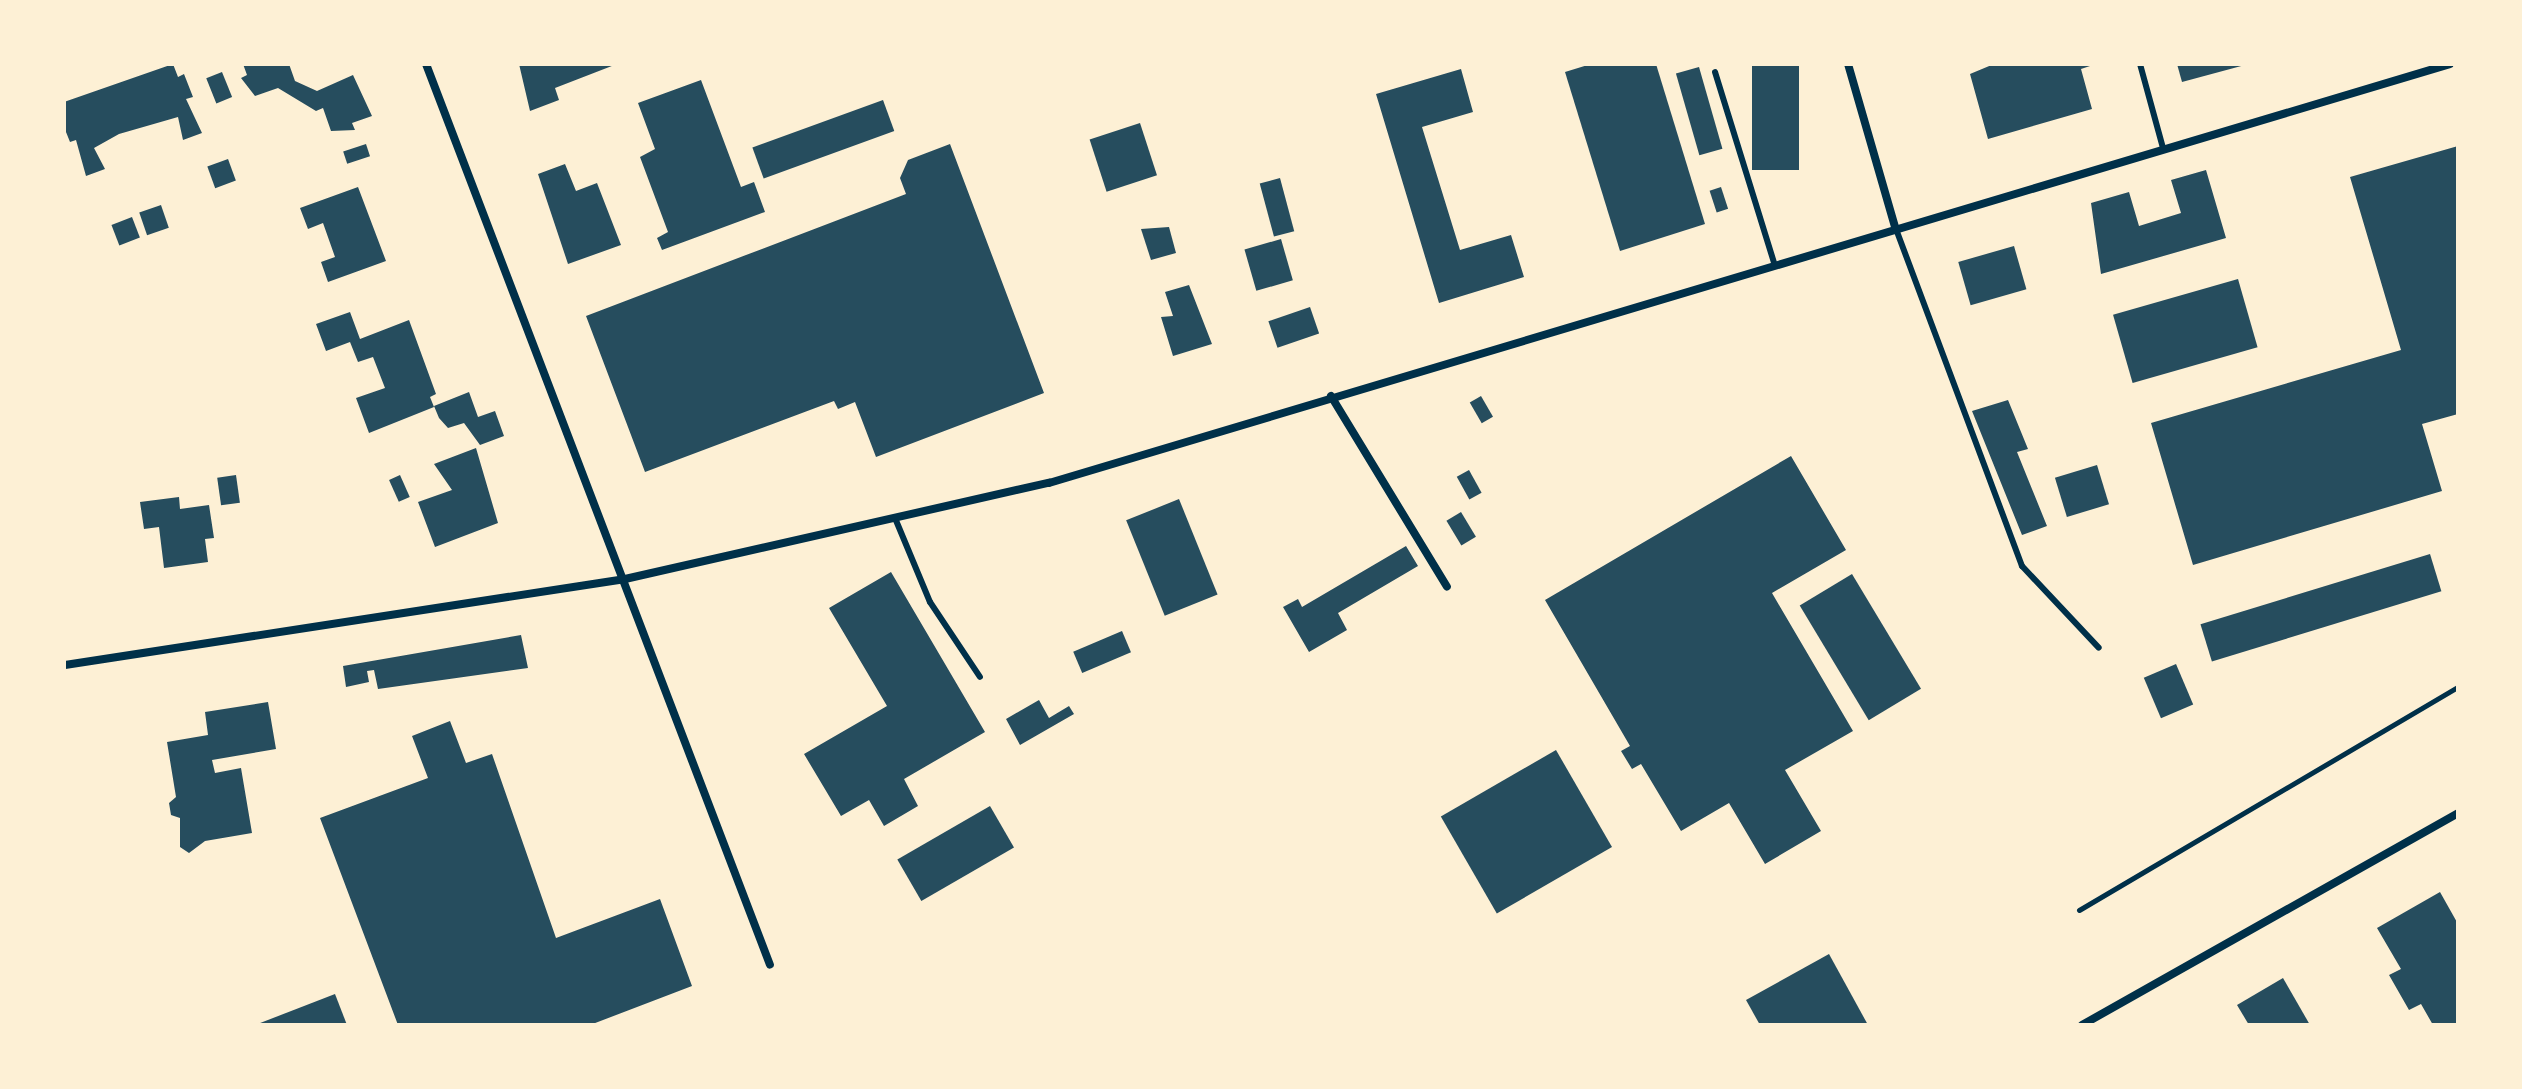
<!DOCTYPE html>
<html>
<head>
<meta charset="utf-8">
<style>
  body { margin:0 }
  #map { position:relative; width:2522px; height:1089px; overflow:hidden; background:#fdf0d5; font-family:"Work Sans",sans-serif }
  div>[style] { position:absolute }
  .building>* { inset:0; background:#264d5e; transform-origin:0 0 }
  .path>* { height:5px; margin:-2.5px; padding:0 2.5px; transform-origin:2.5px; border-radius:2.5px; background:#003049 }
  .service>* { height:6px; margin:-3px; padding:0 3px; transform-origin:3px; border-radius:3px; background:#003049 }
  .minor>* { height:8px; margin:-4px; padding:0 4px; transform-origin:4px; border-radius:4px; background:#003049 }
  span { translate:-50% -50%; white-space:nowrap; text-align:center; line-height:1.15; -webkit-text-stroke:6px #fdf0d5; paint-order:stroke }
  .frame { position:absolute; inset:0; border:66px solid #fdf0d5; pointer-events:none }
</style>
</head>
<body>
<div id="map">
  <div class="building">
    <i style="clip-path:polygon(173px 64px,178px 77px,184px 74px,193px 97px,186px 99px,202px 133px,183px 140px,178px 117px,119px 134px,94px 148px,105px 169px,86px 176px,76px 140px,70px 142px,64px 127px,64px 102px)"></i>
    <i style="clip-path:polygon(243px 64px,289px 64px,295px 81px,317px 91px,353px 75px,372px 116px,352px 123px,355px 130px,331px 131px,323px 108px,316px 111px,278px 88px,255px 96px,241px 78px,247px 75px)"></i>
    <i style="clip-path:polygon(519px 64px,617px 64px,555px 88px,559px 100px,530px 111px)"></i>
    <i style="clip-path:polygon(1591px 64px,1656px 64px,1705px 224px,1620px 251px,1565px 72px)"></i>
    <i style="left:1752px;top:64px;width:47px;height:106px"></i>
    <i style="clip-path:polygon(2096px 64px,2081px 69px,2092px 109px,1988px 139px,1970px 74px,1994px 64px)"></i>
    <i style="clip-path:polygon(2177px 64px,2245px 64px,2245px 65px,2182px 82px)"></i>
    <i style="left:1699px;top:67px;width:85px;height:24px;rotate:74deg"></i>
    <i style="clip-path:polygon(1461px 69px,1473px 112px,1422px 127px,1460px 250px,1511px 235px,1524px 277px,1439px 303px,1376px 94px)"></i>
    <i style="left:222px;top:72px;width:27px;height:17px;rotate:68deg"></i>
    <i style="clip-path:polygon(701px 80px,741px 187px,754px 182px,765px 212px,662px 250px,657px 238px,668px 232px,640px 157px,655px 149px,638px 103px)"></i>
    <i style="left:883px;top:100px;width:33px;height:139px;rotate:70deg"></i>
    <i style="left:1140px;top:123px;width:55px;height:53px;rotate:72deg"></i>
    <i style="left:366px;top:144px;width:13px;height:24px;rotate:72deg"></i>
    <i style="clip-path:polygon(950px 144px,1044px 393px,876px 457px,855px 402px,838px 409px,834px 401px,645px 472px,586px 316px,906px 194px,900px 178px,908px 160px)"></i>
    <i style="clip-path:polygon(2458px 146px,2458px 414px,2422px 424px,2442px 491px,2193px 565px,2151px 423px,2401px 350px,2350px 177px)"></i>
    <i style="left:228px;top:159px;width:23px;height:22px;rotate:70deg"></i>
    <i style="clip-path:polygon(565px 164px,576px 191px,597px 183px,621px 245px,568px 264px,538px 174px)"></i>
    <i style="clip-path:polygon(2206px 170px,2226px 238px,2101px 274px,2091px 203px,2129px 192px,2139px 226px,2181px 213px,2171px 180px)"></i>
    <i style="left:1280px;top:178px;width:55px;height:21px;rotate:75deg"></i>
    <i style="clip-path:polygon(358px 187px,386px 261px,328px 282px,321px 262px,335px 257px,323px 223px,308px 229px,300px 208px)"></i>
    <i style="left:1721px;top:187px;width:23px;height:12px;rotate:72deg"></i>
    <i style="left:161px;top:205px;width:24px;height:23px;rotate:71deg"></i>
    <i style="left:132px;top:217px;width:22px;height:22px;rotate:69deg"></i>
    <i style="clip-path:polygon(1169px 227px,1176px 253px,1151px 260px,1141px 229px)"></i>
    <i style="left:1281px;top:239px;width:43px;height:38px;rotate:74deg"></i>
    <i style="left:2014px;top:246px;width:45px;height:58px;rotate:74deg"></i>
    <i style="left:2238px;top:279px;width:71px;height:130px;rotate:74deg"></i>
    <i style="clip-path:polygon(1189px 285px,1212px 344px,1173px 356px,1161px 317px,1173px 316px,1165px 292px)"></i>
    <i style="left:1310px;top:307px;width:28px;height:44px;rotate:71deg"></i>
    <i style="clip-path:polygon(350px 312px,360px 339px,409px 320px,436px 394px,430px 397px,434px 407px,369px 433px,356px 398px,385px 388px,373px 357px,358px 362px,350px 342px,326px 351px,316px 324px)"></i>
    <i style="clip-path:polygon(469px 392px,478px 417px,495px 411px,504px 436px,480px 445px,464px 423px,448px 428px,439px 418px,434px 406px)"></i>
    <i style="left:1481px;top:396px;width:24px;height:13px;rotate:60deg"></i>
    <i style="clip-path:polygon(2008px 400px,2028px 449px,2017px 452px,2047px 526px,2022px 535px,1972px 411px)"></i>
    <i style="clip-path:polygon(476px 448px,498px 523px,435px 547px,418px 502px,452px 490px,434px 464px)"></i>
    <i style="clip-path:polygon(1791px 456px,1846px 550px,1772px 593px,1853px 731px,1785px 770px,1821px 831px,1765px 864px,1729px 803px,1681px 831px,1641px 764px,1632px 769px,1621px 751px,1630px 746px,1545px 600px)"></i>
    <i style="left:2097px;top:465px;width:41px;height:44px;rotate:73deg"></i>
    <i style="left:1469px;top:470px;width:26px;height:14px;rotate:61deg"></i>
    <i style="left:236px;top:475px;width:28px;height:19px;rotate:82deg"></i>
    <i style="left:400px;top:475px;width:24px;height:12px;rotate:66deg"></i>
    <i style="clip-path:polygon(179px 497px,180px 509px,209px 505px,214px 538px,205px 539px,208px 562px,164px 568px,159px 527px,144px 529px,140px 502px)"></i>
    <i style="left:1179px;top:499px;width:103px;height:57px;rotate:68deg"></i>
    <i style="left:1461px;top:512px;width:29px;height:17px;rotate:59deg"></i>
    <i style="clip-path:polygon(1406px 546px,1418px 566px,1338px 613px,1347px 630px,1309px 652px,1283px 607px,1298px 599px,1302px 607px)"></i>
    <i style="left:2430px;top:554px;width:39px;height:240px;rotate:73deg"></i>
    <i style="clip-path:polygon(891px 572px,985px 732px,904px 779px,918px 806px,884px 826px,869px 800px,841px 816px,804px 754px,887px 706px,829px 608px)"></i>
    <i style="left:1852px;top:574px;width:134px;height:61px;rotate:59deg"></i>
    <i style="left:1122px;top:631px;width:23px;height:53px;rotate:67deg"></i>
    <i style="clip-path:polygon(521px 635px,528px 668px,378px 689px,374px 670px,367px 671px,369px 682px,346px 687px,343px 666px)"></i>
    <i style="left:2176px;top:664px;width:44px;height:35px;rotate:67deg"></i>
    <i style="clip-path:polygon(1039px 700px,1049px 718px,1069px 706px,1074px 714px,1020px 745px,1006px 719px)"></i>
    <i style="clip-path:polygon(268px 702px,276px 749px,212px 760px,215px 773px,241px 768px,252px 833px,205px 841px,189px 853px,180px 847px,180px 818px,171px 815px,169px 803px,176px 797px,167px 742px,208px 735px,205px 712px)"></i>
    <i style="clip-path:polygon(450px 721px,466px 763px,492px 754px,556px 938px,660px 899px,692px 986px,590px 1025px,398px 1025px,320px 818px,428px 778px,412px 736px)"></i>
    <i style="left:1556px;top:750px;width:112px;height:133px;rotate:60deg"></i>
    <i style="left:990px;top:806px;width:48px;height:107px;rotate:60deg"></i>
    <i style="clip-path:polygon(2440px 892px,2458px 924px,2458px 1025px,2433px 1025px,2421px 1004px,2409px 1010px,2389px 975px,2401px 969px,2377px 928px)"></i>
    <i style="clip-path:polygon(1829px 954px,1868px 1025px,1760px 1025px,1746px 1000px)"></i>
    <i style="clip-path:polygon(2283px 978px,2310px 1025px,2249px 1025px,2237px 1005px)"></i>
    <i style="clip-path:polygon(335px 994px,347px 1025px,255px 1025px)"></i>
  </div>
  <div class="path">
    <i style="left:2079px;top:910px;width:440px;rotate:-30.5deg"></i>
  </div>
  <div class="service">
    <i style="left:2140px;top:64px;width:87px;rotate:74.7deg"></i>
    <i style="left:1715px;top:72px;width:200px;rotate:72.8deg"></i>
    <i style="left:1896px;top:229px;width:360px;rotate:69.5deg"></i>
    <i style="left:2022px;top:566px;width:112px;rotate:46.8deg"></i>
    <i style="left:895px;top:518px;width:91px;rotate:67.4deg"></i>
    <i style="left:930px;top:602px;width:90px;rotate:56.3deg"></i>
  </div>
  <div class="minor">
    <i style="left:426px;top:64px;width:964px;rotate:69.1deg"></i>
    <i style="left:1848px;top:64px;width:170px;rotate:73.9deg"></i>
    <i style="left:1331px;top:396px;width:223px;rotate:58.7deg"></i>
    <i style="left:65px;top:665px;width:567px;rotate:-8.73deg"></i>
    <i style="left:625px;top:579px;width:435px;rotate:-12.8deg"></i>
    <i style="left:1049px;top:483px;width:1462px;rotate:-16.65deg"></i>
    <i style="left:2082px;top:1025px;width:432px;rotate:-29.4deg"></i>
  </div>
  <div class="frame"></div>
</div>
</body>
</html>
